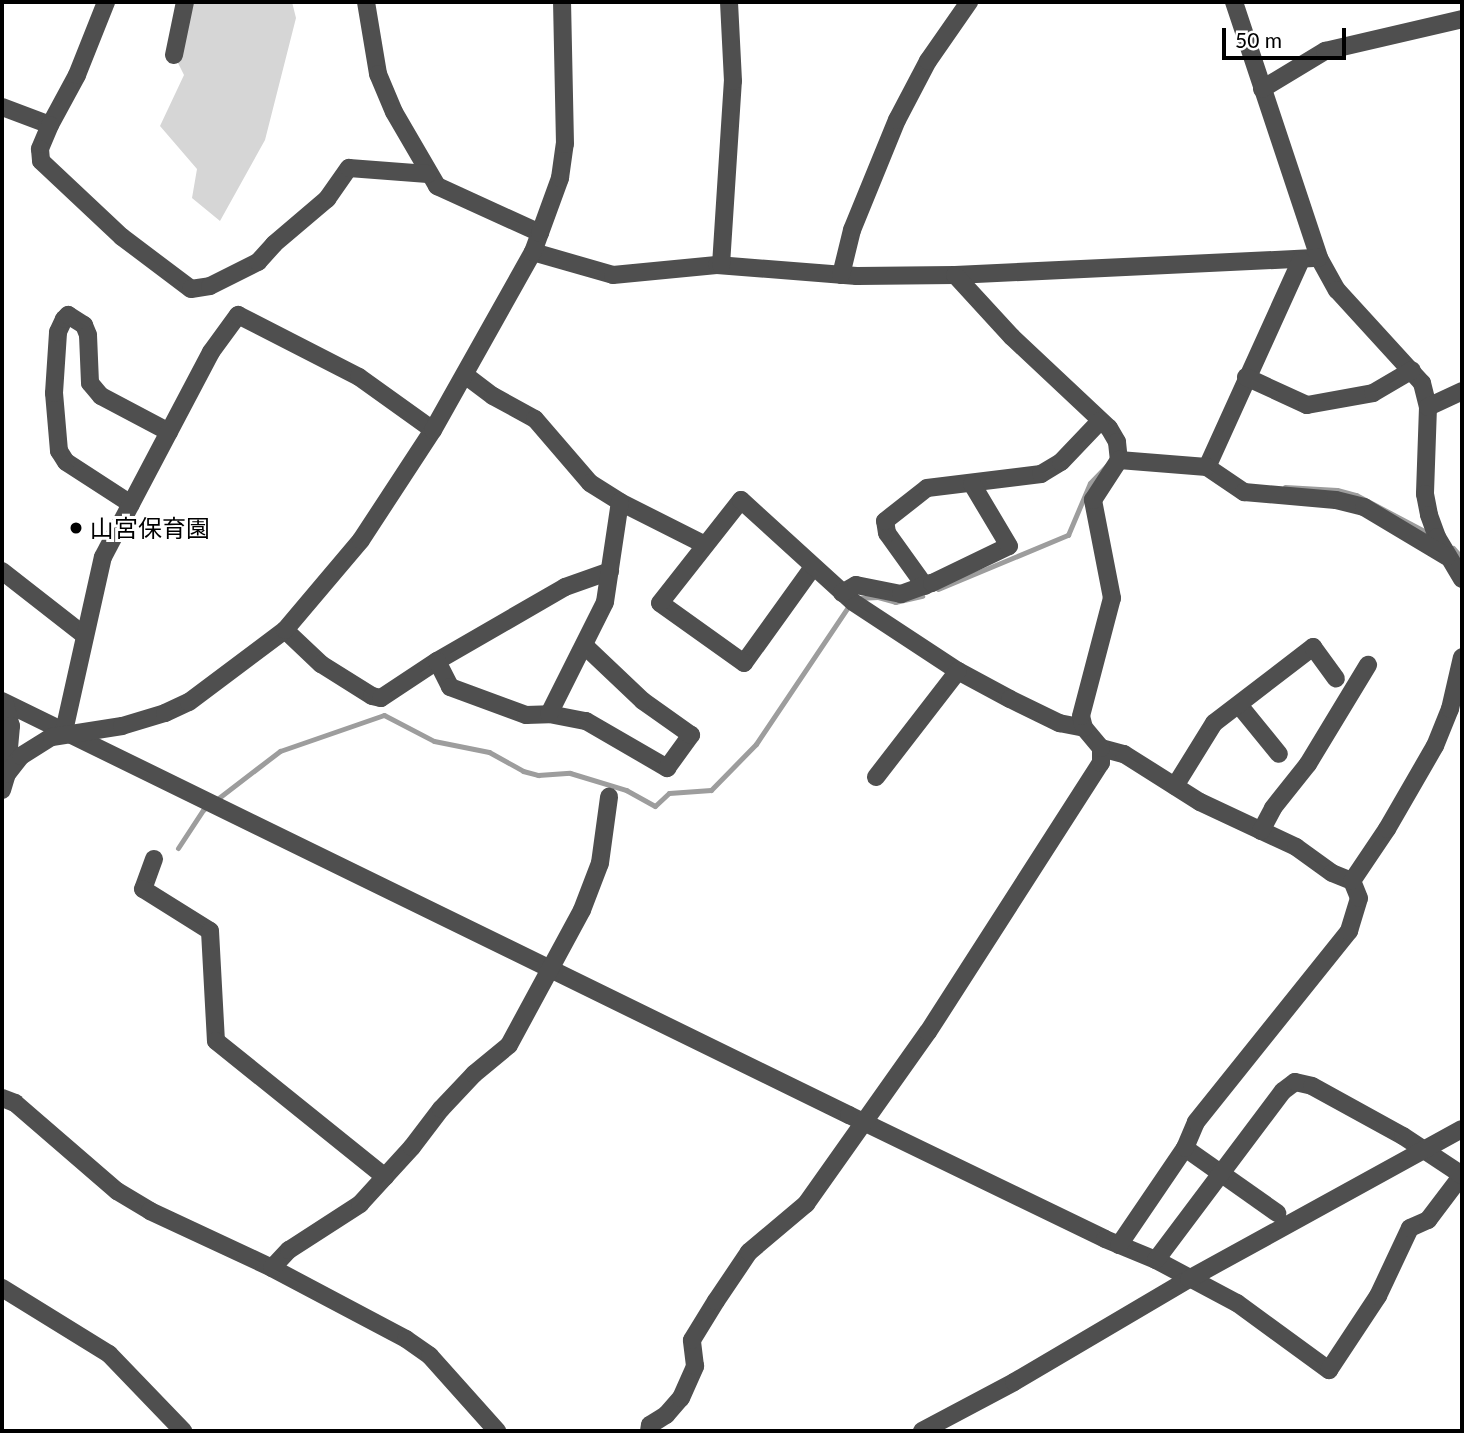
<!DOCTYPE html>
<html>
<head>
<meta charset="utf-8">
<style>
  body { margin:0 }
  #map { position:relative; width:1464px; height:1433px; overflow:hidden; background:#fff; font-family:Lato,"Noto Sans JP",sans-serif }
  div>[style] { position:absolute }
  .green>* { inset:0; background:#d6d6d6 }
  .stream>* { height:5px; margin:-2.5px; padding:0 2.5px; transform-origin:2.5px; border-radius:2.5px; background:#9d9d9d }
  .minor>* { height:18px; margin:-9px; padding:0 9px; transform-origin:9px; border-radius:9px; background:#4f4f4f }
  .dots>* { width:19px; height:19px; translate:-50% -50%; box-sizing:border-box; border:4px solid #fff; border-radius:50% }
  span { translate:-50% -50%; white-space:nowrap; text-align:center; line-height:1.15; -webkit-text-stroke:6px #fff; paint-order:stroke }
  .poi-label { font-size:24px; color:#000 }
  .left { translate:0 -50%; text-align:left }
  .frame { position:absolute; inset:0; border:4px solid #000; pointer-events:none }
  .scale { position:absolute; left:1222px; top:28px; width:124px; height:32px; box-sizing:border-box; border:4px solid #000; border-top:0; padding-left:9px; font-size:21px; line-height:24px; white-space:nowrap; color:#000; -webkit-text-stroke:5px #fff; paint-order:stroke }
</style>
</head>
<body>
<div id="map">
  <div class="green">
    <i style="clip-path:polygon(185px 2px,292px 2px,296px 18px,265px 140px,220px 221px,192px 198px,197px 169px,160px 126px,184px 75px,174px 55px)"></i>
  </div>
  <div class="stream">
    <i style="left:1285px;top:487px;width:52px;rotate:3.3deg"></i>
    <i style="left:1337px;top:490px;width:20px;rotate:15deg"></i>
    <i style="left:1356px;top:495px;width:84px;rotate:27.8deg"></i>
    <i style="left:1453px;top:548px;width:13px;rotate:48deg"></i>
    <i style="left:938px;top:589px;width:141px;rotate:-22.6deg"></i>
    <i style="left:1068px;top:535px;width:56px;rotate:-67.1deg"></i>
    <i style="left:1090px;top:483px;width:33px;rotate:-46deg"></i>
    <i style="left:857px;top:598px;width:21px;rotate:-3deg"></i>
    <i style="left:878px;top:597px;width:18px;rotate:16deg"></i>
    <i style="left:895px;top:602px;width:28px;rotate:-13deg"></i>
    <i style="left:178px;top:848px;width:45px;rotate:-56.7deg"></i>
    <i style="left:203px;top:810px;width:97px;rotate:-37.5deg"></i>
    <i style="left:280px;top:751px;width:110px;rotate:-19.1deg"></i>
    <i style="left:384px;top:715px;width:56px;rotate:27.5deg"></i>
    <i style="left:434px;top:741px;width:56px;rotate:11.3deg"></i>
    <i style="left:489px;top:752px;width:39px;rotate:29deg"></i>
    <i style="left:523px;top:771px;width:16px;rotate:15deg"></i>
    <i style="left:538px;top:775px;width:32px;rotate:-4deg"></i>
    <i style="left:570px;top:773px;width:59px;rotate:16.9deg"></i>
    <i style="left:626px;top:790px;width:33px;rotate:29deg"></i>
    <i style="left:655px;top:806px;width:19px;rotate:-43deg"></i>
    <i style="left:669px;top:793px;width:42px;rotate:-4.1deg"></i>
    <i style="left:711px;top:790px;width:64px;rotate:-45.6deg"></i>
    <i style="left:756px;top:744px;width:169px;rotate:-56.1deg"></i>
  </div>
  <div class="minor">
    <i style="left:366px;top:2px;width:73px;rotate:80.5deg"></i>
    <i style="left:378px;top:74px;width:41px;rotate:67.2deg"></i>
    <i style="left:394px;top:112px;width:86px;rotate:59.8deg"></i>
    <i style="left:437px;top:186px;width:113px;rotate:24.5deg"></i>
    <i style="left:1234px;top:2px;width:270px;rotate:71.6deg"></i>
    <i style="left:1319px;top:258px;width:37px;rotate:61deg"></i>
    <i style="left:1337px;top:290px;width:126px;rotate:47.6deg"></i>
    <i style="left:1422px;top:383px;width:25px;rotate:76deg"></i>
    <i style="left:1428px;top:407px;width:87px;rotate:92deg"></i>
    <i style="left:1425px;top:494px;width:21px;rotate:79deg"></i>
    <i style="left:1429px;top:515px;width:23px;rotate:70deg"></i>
    <i style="left:1437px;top:537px;width:49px;rotate:59.2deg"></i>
    <i style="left:174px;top:55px;width:54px;rotate:-78.3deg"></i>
    <i style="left:1262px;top:89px;width:74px;rotate:-31.1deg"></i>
    <i style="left:1325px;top:51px;width:141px;rotate:-13.1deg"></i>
    <i style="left:2px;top:107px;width:51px;rotate:20.6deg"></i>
    <i style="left:50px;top:125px;width:57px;rotate:-61.6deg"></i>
    <i style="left:77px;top:75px;width:79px;rotate:-68.3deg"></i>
    <i style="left:50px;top:125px;width:26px;rotate:113deg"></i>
    <i style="left:40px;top:149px;width:12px;rotate:85deg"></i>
    <i style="left:41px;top:161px;width:111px;rotate:43.2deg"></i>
    <i style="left:122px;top:237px;width:86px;rotate:37deg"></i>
    <i style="left:191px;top:289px;width:19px;rotate:-9deg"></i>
    <i style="left:210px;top:286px;width:54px;rotate:-26.6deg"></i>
    <i style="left:258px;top:262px;width:24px;rotate:-48deg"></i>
    <i style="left:274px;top:244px;width:70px;rotate:-40.3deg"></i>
    <i style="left:327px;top:199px;width:38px;rotate:-55deg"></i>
    <i style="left:349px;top:168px;width:79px;rotate:4.3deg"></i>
    <i style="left:533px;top:252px;width:83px;rotate:16deg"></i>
    <i style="left:613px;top:275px;width:104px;rotate:-5.5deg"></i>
    <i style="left:717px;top:265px;width:140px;rotate:4.5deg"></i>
    <i style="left:857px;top:276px;width:98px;rotate:-0.6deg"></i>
    <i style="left:955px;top:275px;width:364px;rotate:-2.7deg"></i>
    <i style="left:1301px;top:260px;width:227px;rotate:114.4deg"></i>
    <i style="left:1207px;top:467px;width:45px;rotate:34deg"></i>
    <i style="left:1244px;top:492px;width:92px;rotate:5deg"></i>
    <i style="left:1336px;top:500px;width:29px;rotate:14deg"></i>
    <i style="left:1364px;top:507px;width:96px;rotate:30.9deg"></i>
    <i style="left:721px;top:265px;width:184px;rotate:-86.3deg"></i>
    <i style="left:733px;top:81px;width:79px;rotate:-92.9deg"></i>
    <i style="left:841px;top:275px;width:46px;rotate:-76.3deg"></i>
    <i style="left:852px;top:230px;width:119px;rotate:-67.8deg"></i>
    <i style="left:897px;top:120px;width:67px;rotate:-62.3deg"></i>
    <i style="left:928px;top:61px;width:72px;rotate:-55.2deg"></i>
    <i style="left:955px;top:275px;width:84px;rotate:47.4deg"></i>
    <i style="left:1012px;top:337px;width:133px;rotate:43.2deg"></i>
    <i style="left:1109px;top:428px;width:16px;rotate:60deg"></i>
    <i style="left:1117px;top:442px;width:18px;rotate:84deg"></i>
    <i style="left:1119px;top:460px;width:88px;rotate:4.5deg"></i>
    <i style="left:465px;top:375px;width:35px;rotate:37deg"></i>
    <i style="left:493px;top:396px;width:48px;rotate:28.7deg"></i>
    <i style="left:535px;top:419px;width:84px;rotate:49.3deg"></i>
    <i style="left:590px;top:483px;width:36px;rotate:32deg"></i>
    <i style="left:620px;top:502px;width:95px;rotate:26.8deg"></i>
    <i style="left:1246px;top:377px;width:67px;rotate:24.7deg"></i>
    <i style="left:1307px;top:405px;width:67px;rotate:-10.3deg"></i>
    <i style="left:1373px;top:393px;width:45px;rotate:-30.5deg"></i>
    <i style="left:1428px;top:407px;width:38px;rotate:-25deg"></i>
    <i style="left:131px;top:504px;width:77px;rotate:-147.1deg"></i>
    <i style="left:66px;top:462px;width:13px;rotate:-122deg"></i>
    <i style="left:59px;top:451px;width:58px;rotate:-94.9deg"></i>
    <i style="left:54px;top:393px;width:61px;rotate:-86.2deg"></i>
    <i style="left:58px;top:332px;width:14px;rotate:-65deg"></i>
    <i style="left:64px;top:319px;width:6px;rotate:-45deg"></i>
    <i style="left:68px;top:315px;width:19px;rotate:32deg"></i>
    <i style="left:84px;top:325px;width:11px;rotate:68deg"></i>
    <i style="left:88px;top:335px;width:48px;rotate:87.6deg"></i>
    <i style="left:90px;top:383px;width:17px;rotate:50deg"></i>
    <i style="left:101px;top:396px;width:77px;rotate:27.9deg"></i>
    <i style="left:813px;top:567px;width:118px;rotate:125.7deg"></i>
    <i style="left:744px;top:663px;width:103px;rotate:-144.5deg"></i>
    <i style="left:660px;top:603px;width:131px;rotate:-51.8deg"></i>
    <i style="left:741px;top:500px;width:151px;rotate:42.3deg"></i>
    <i style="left:853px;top:602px;width:126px;rotate:33.3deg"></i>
    <i style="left:958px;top:671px;width:59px;rotate:28.3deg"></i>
    <i style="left:1010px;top:699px;width:55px;rotate:26.1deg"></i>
    <i style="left:1059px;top:723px;width:25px;rotate:11deg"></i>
    <i style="left:2px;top:571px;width:104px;rotate:38deg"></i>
    <i style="left:925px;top:586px;width:65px;rotate:-125.6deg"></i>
    <i style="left:887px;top:533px;width:12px;rotate:-99deg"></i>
    <i style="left:885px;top:521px;width:53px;rotate:-38.2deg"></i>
    <i style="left:927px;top:488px;width:115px;rotate:-7deg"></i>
    <i style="left:1041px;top:474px;width:23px;rotate:-31deg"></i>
    <i style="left:1061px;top:462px;width:57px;rotate:-46.4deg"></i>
    <i style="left:842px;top:593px;width:16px;rotate:-30deg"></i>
    <i style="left:856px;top:585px;width:46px;rotate:11.3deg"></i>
    <i style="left:901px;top:594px;width:33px;rotate:-20deg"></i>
    <i style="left:932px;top:583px;width:85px;rotate:-25.7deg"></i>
    <i style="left:1009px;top:546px;width:72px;rotate:-120.8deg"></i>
    <i style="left:285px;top:630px;width:50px;rotate:43.4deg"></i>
    <i style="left:321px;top:664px;width:60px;rotate:32.1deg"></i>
    <i style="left:372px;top:696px;width:9px;rotate:13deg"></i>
    <i style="left:381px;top:698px;width:67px;rotate:-33.5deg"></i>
    <i style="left:437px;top:661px;width:148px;rotate:-30deg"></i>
    <i style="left:565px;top:587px;width:48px;rotate:-19.6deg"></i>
    <i style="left:437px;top:661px;width:29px;rotate:63deg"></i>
    <i style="left:450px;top:687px;width:81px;rotate:20.2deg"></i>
    <i style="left:526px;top:715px;width:23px;rotate:-2deg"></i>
    <i style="left:549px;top:714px;width:38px;rotate:11deg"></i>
    <i style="left:586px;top:721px;width:94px;rotate:30.1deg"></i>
    <i style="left:667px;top:768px;width:41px;rotate:-54deg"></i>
    <i style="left:691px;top:735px;width:59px;rotate:-144.7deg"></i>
    <i style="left:643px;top:701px;width:80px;rotate:-136.5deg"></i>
    <i style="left:2px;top:701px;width:943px;rotate:26.05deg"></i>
    <i style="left:849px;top:1115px;width:284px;rotate:25.8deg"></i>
    <i style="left:1105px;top:1239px;width:55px;rotate:22.4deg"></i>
    <i style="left:1156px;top:1260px;width:92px;rotate:28deg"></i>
    <i style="left:1237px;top:1303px;width:114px;rotate:36.1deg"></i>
    <i style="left:1329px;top:1370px;width:89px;rotate:-56.5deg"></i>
    <i style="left:1378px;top:1296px;width:75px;rotate:-64.8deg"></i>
    <i style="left:1410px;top:1228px;width:20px;rotate:-24deg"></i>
    <i style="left:1428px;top:1220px;width:56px;rotate:-52.9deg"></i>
    <i style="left:5px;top:704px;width:23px;rotate:75deg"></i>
    <i style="left:11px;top:726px;width:44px;rotate:95.2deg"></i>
    <i style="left:1239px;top:705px;width:63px;rotate:50.8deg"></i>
    <i style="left:549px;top:714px;width:125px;rotate:-63.4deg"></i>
    <i style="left:605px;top:602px;width:101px;rotate:-81.5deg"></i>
    <i style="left:64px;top:731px;width:178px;rotate:-77.4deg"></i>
    <i style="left:103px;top:557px;width:232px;rotate:-62.2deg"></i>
    <i style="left:211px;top:352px;width:46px;rotate:-53.9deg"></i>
    <i style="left:238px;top:315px;width:136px;rotate:27.1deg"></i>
    <i style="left:359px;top:377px;width:91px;rotate:35.6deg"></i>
    <i style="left:1101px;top:748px;width:24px;rotate:15deg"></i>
    <i style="left:1124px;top:754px;width:90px;rotate:32.3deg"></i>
    <i style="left:1200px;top:802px;width:106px;rotate:25.1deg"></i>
    <i style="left:1296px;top:847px;width:44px;rotate:35.8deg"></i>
    <i style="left:1332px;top:873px;width:22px;rotate:22deg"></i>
    <i style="left:876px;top:777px;width:134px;rotate:-52.3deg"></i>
    <i style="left:1175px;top:786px;width:74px;rotate:-58.2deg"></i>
    <i style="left:1214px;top:723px;width:125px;rotate:-37.5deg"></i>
    <i style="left:1313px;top:647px;width:39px;rotate:54deg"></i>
    <i style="left:2px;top:790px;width:17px;rotate:-73deg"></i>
    <i style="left:7px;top:774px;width:23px;rotate:-52deg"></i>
    <i style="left:21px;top:756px;width:36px;rotate:-32deg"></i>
    <i style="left:52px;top:737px;width:71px;rotate:-8.9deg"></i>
    <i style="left:122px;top:726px;width:45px;rotate:-16.8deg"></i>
    <i style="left:165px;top:713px;width:26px;rotate:-25deg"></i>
    <i style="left:189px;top:702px;width:120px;rotate:-36.9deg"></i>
    <i style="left:285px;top:630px;width:118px;rotate:-49.8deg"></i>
    <i style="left:361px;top:540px;width:131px;rotate:-56.8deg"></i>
    <i style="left:433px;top:430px;width:204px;rotate:-60.7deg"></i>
    <i style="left:533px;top:252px;width:20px;rotate:-70deg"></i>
    <i style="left:540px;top:233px;width:59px;rotate:-70deg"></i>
    <i style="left:560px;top:178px;width:34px;rotate:-82deg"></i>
    <i style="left:565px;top:144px;width:142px;rotate:-91.2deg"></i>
    <i style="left:1261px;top:831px;width:26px;rotate:-62deg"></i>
    <i style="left:1273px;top:808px;width:56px;rotate:-51.5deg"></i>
    <i style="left:1308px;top:764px;width:116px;rotate:-58.8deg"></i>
    <i style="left:154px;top:859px;width:32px;rotate:110deg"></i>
    <i style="left:143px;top:889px;width:79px;rotate:32.1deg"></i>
    <i style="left:210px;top:931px;width:110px;rotate:86.9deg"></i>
    <i style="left:216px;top:1041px;width:217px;rotate:38.8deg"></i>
    <i style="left:2px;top:1098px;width:14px;rotate:21deg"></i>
    <i style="left:15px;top:1103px;width:135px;rotate:40.8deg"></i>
    <i style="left:117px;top:1191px;width:39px;rotate:31deg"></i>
    <i style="left:150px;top:1211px;width:135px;rotate:25deg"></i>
    <i style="left:272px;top:1268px;width:152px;rotate:27.9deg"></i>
    <i style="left:406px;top:1339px;width:29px;rotate:35deg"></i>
    <i style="left:430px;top:1356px;width:101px;rotate:48.2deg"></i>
    <i style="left:1185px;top:1148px;width:113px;rotate:35.2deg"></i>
    <i style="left:1119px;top:1245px;width:117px;rotate:-55.8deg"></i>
    <i style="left:1185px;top:1148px;width:28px;rotate:-67deg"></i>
    <i style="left:1196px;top:1122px;width:245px;rotate:-51.3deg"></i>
    <i style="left:1349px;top:931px;width:34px;rotate:-73deg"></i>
    <i style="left:1359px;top:898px;width:18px;rotate:-112deg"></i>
    <i style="left:1352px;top:881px;width:63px;rotate:-56.1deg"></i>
    <i style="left:1387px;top:829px;width:96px;rotate:-60deg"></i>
    <i style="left:1435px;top:746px;width:40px;rotate:-68deg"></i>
    <i style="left:1450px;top:709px;width:53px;rotate:-77deg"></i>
    <i style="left:1156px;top:1260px;width:211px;rotate:-53.1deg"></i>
    <i style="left:1283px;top:1091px;width:15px;rotate:-37deg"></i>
    <i style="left:1295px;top:1082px;width:17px;rotate:13deg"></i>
    <i style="left:1312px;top:1086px;width:104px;rotate:28.8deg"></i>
    <i style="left:1403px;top:1136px;width:71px;rotate:33.5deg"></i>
    <i style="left:272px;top:1268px;width:25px;rotate:-47deg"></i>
    <i style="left:289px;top:1250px;width:85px;rotate:-32.9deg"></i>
    <i style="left:360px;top:1204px;width:77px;rotate:-47.6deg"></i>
    <i style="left:412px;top:1147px;width:48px;rotate:-52.7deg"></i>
    <i style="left:441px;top:1109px;width:48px;rotate:-46.7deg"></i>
    <i style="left:474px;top:1074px;width:45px;rotate:-39.6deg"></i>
    <i style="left:509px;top:1045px;width:153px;rotate:-61.6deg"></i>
    <i style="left:582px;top:910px;width:50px;rotate:-69deg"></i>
    <i style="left:600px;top:863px;width:67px;rotate:-82.2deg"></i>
    <i style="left:2px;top:1288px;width:126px;rotate:31.7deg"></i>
    <i style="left:109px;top:1354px;width:107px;rotate:46.1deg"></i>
    <i style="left:649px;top:1431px;width:6px;rotate:-81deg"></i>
    <i style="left:650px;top:1425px;width:19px;rotate:-32deg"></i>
    <i style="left:666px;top:1415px;width:23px;rotate:-49deg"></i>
    <i style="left:681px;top:1398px;width:35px;rotate:-66deg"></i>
    <i style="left:695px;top:1366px;width:26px;rotate:-97deg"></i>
    <i style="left:692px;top:1340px;width:46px;rotate:-58.4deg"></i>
    <i style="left:716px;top:1301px;width:59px;rotate:-56deg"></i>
    <i style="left:749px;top:1252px;width:75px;rotate:-40.1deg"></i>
    <i style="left:806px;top:1204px;width:211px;rotate:-54.7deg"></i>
    <i style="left:928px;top:1032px;width:320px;rotate:-57.3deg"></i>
    <i style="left:1101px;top:763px;width:15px;rotate:-90deg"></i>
    <i style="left:1101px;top:748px;width:26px;rotate:-130deg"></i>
    <i style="left:1084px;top:728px;width:12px;rotate:-104deg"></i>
    <i style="left:1081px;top:716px;width:122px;rotate:-75.3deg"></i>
    <i style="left:1112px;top:598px;width:100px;rotate:-101deg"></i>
    <i style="left:1093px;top:500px;width:48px;rotate:-57deg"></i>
    <i style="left:922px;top:1431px;width:104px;rotate:-28deg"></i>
    <i style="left:1014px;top:1382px;width:203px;rotate:-30.5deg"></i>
    <i style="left:1189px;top:1279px;width:311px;rotate:-28.8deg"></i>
  </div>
  <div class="dots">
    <i style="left:76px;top:528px;background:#000"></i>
  </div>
  <div class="poi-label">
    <span class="left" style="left:90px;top:528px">山宮保育園</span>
  </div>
  <div class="frame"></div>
  <div class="scale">50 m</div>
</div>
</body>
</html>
